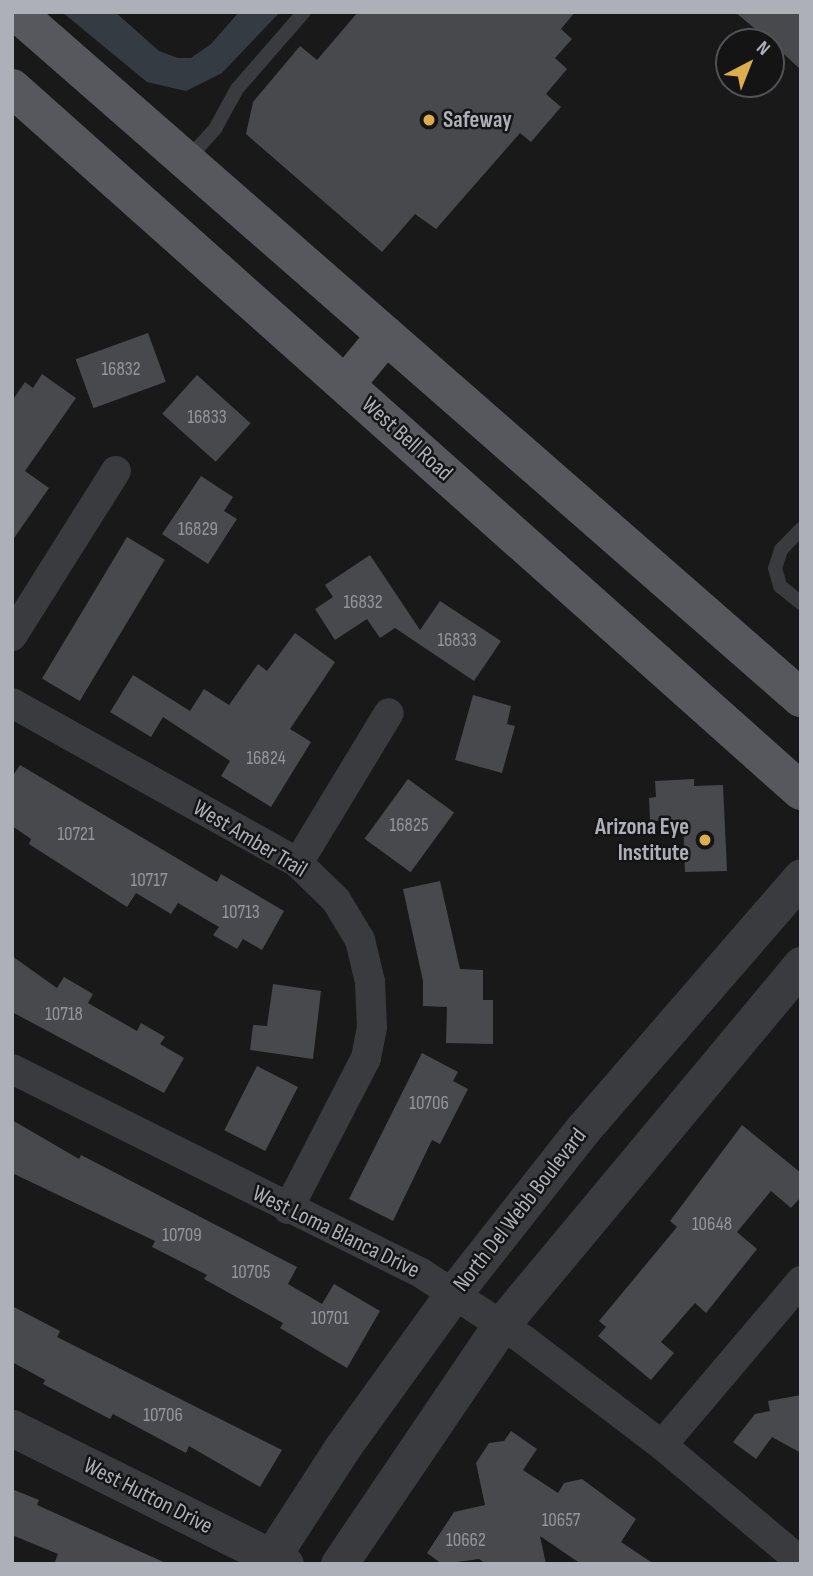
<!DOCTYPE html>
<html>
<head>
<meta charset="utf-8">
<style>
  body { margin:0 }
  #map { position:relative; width:813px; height:1576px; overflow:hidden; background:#19191a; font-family:"Sofia Sans Condensed",sans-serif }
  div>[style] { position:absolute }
  .water>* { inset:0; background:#343b42 }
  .building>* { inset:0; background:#48494c; transform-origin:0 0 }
  .service>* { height:14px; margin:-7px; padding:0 7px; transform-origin:7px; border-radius:7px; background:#3a3b3f }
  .minor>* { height:30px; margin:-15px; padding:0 15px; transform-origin:15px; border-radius:15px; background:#3a3b3f }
  .tertiary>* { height:37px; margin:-18.5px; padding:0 18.5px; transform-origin:18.5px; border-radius:18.5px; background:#3a3b3f }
  .primary>* { height:38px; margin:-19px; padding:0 19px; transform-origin:19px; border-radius:19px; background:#56585e }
  .dots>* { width:19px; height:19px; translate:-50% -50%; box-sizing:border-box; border:4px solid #141415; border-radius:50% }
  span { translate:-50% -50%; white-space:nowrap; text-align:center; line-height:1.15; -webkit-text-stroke:5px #141415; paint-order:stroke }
  .number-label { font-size:19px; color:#94969d }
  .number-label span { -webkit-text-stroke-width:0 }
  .poi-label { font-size:23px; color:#adb0b8; font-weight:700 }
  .left { translate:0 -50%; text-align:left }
  .right { translate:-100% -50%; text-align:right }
  .street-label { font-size:23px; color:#adb0b8 }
  .frame { position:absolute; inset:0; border:14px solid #adb0b8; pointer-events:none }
  .north { position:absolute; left:715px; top:28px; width:70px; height:70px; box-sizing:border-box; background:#141415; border:2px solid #515256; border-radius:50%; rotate:42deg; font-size:19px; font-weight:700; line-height:28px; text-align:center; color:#adb0b8 }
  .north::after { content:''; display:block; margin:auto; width:24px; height:32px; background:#ddac4e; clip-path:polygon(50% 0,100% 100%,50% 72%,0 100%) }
</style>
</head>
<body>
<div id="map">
  <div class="water">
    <i style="clip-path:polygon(62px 12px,115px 12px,159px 51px,178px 58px,191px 58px,211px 44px,239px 12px,280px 12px,222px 73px,186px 91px,147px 82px)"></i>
  </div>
  <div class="building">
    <i style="clip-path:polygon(358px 12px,575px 12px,561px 29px,572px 39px,555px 58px,567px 69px,546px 94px,561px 107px,531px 142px,520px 133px,436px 229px,415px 214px,382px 252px,246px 134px,253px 102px,300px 46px,317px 60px)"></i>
    <i style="clip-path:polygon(735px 12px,801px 12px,801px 70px,771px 42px)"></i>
    <i style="left:148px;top:333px;width:52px;height:77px;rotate:70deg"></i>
    <i style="clip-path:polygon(42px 374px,76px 398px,25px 471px,49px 488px,12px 541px,12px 401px,25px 382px,33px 388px)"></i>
    <i style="left:197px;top:375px;width:72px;height:52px;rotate:42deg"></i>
    <i style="clip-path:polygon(201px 476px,233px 497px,224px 511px,237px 519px,208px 564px,162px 534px)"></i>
    <i style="left:127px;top:537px;width:44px;height:165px;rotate:31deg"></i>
    <i style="clip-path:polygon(370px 555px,420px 630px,440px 601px,501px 641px,474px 681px,395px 628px,380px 638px,367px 619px,335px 640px,315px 609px,333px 597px,325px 585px)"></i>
    <i style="clip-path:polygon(295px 633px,335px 662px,290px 729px,311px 742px,271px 807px,221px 776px,230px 761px,163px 717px,151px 737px,110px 712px,133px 675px,190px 711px,204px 689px,229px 705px,258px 664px,267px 671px)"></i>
    <i style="clip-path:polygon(473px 695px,511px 706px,507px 724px,515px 726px,502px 773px,455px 760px)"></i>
    <i style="clip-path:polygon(20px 765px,217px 882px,221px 874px,284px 911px,262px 950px,243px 939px,237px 949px,213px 935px,219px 927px,178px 903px,171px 914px,136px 893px,127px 907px,29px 844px,31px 839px,12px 826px,12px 777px)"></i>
    <i style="left:408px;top:779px;width:57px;height:74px;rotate:36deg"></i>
    <i style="clip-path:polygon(694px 779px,694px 786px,723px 785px,727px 871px,685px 872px,683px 820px,650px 821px,649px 798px,656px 797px,655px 781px)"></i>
    <i style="clip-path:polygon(440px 881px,460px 969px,483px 970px,483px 1000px,493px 1000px,493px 1044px,446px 1043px,447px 1007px,423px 1006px,423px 981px,403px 889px)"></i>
    <i style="clip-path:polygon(12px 956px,57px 988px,64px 977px,93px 994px,88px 1003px,137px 1031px,141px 1023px,165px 1037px,160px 1044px,184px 1058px,164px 1093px,12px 1012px)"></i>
    <i style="clip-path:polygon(273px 984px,321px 991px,313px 1059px,250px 1050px,253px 1025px,267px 1026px)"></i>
    <i style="clip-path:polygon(422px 1053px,458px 1072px,453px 1081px,468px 1089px,440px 1144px,432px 1140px,393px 1221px,349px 1199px)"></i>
    <i style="left:257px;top:1066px;width:46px;height:72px;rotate:27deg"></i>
    <i style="clip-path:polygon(12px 1120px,79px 1159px,81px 1155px,297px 1267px,288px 1284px,322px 1304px,334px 1284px,380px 1311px,347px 1368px,280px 1328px,283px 1323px,204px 1279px,207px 1275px,152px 1247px,155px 1241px,12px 1173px)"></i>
    <i style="clip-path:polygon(742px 1125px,801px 1173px,801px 1197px,791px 1208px,771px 1191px,737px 1232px,757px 1249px,706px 1313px,695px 1303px,661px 1342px,674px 1353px,651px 1380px,598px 1336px,606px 1327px,599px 1321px,677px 1227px,670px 1221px)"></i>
    <i style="clip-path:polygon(12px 1306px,60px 1331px,57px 1337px,282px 1450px,260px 1487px,189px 1446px,186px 1453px,113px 1414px,110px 1419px,43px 1384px,45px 1380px,12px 1362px)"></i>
    <i style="clip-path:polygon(801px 1395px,801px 1453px,772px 1437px,756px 1459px,733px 1442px,755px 1414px,770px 1411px,768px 1401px)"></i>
    <i style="clip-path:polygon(511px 1431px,537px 1449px,523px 1470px,558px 1493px,564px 1483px,582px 1479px,636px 1519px,621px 1542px,654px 1564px,581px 1564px,540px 1536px,546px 1564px,486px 1564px,479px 1559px,442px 1564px,427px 1553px,454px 1512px,485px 1505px,476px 1463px,489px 1443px,504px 1441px)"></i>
    <i style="clip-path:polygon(12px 1489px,39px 1500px,37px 1505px,168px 1564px,54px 1564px,58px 1554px,12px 1535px)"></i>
  </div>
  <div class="service">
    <i style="left:186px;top:161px;width:43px;rotate:-47.8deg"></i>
    <i style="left:215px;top:129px;width:46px;rotate:-61.2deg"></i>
    <i style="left:237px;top:89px;width:102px;rotate:-49deg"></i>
    <i style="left:801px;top:529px;width:29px;rotate:134deg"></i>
    <i style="left:781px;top:550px;width:19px;rotate:108deg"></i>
    <i style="left:775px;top:568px;width:19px;rotate:74deg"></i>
    <i style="left:780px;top:586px;width:27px;rotate:39deg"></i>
  </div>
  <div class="minor">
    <i style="left:12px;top:636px;width:195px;rotate:-57.8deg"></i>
    <i style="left:12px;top:703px;width:328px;rotate:29.2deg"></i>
    <i style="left:298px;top:863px;width:53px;rotate:44.2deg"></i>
    <i style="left:336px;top:900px;width:47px;rotate:59deg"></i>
    <i style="left:360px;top:940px;width:43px;rotate:76.6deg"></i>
    <i style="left:370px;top:982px;width:45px;rotate:87.5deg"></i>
    <i style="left:372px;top:1027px;width:32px;rotate:101deg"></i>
    <i style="left:366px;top:1058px;width:170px;rotate:117.3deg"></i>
    <i style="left:298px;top:863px;width:175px;rotate:-58.8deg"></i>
    <i style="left:12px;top:1069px;width:457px;rotate:26.5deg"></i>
    <i style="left:421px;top:1273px;width:123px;rotate:33deg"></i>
    <i style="left:524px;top:1340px;width:173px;rotate:37.3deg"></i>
    <i style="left:662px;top:1445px;width:182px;rotate:40.1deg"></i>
    <i style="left:662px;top:1445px;width:215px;rotate:-49.7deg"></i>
  </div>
  <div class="tertiary">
    <i style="left:12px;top:1428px;width:305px;rotate:26.5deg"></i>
    <i style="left:267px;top:1564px;width:138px;rotate:-57.1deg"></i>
    <i style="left:342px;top:1448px;width:190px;rotate:-54.2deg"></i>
    <i style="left:453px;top:1294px;width:210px;rotate:-51.8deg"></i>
    <i style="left:583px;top:1129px;width:333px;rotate:-49.1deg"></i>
    <i style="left:339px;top:1564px;width:289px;rotate:-55.9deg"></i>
    <i style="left:501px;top:1325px;width:469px;rotate:-50.2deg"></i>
  </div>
  <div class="primary">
    <i style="left:16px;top:12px;width:1043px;rotate:41.15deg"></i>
    <i style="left:12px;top:88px;width:1057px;rotate:41.7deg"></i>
    <i style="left:346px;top:384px;width:63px;rotate:-50.8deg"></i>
  </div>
  <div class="dots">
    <i style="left:429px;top:120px;background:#ddac4e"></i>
    <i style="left:705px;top:840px;background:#ddac4e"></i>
  </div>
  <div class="number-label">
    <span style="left:121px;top:370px">16832</span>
    <span style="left:207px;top:418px">16833</span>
    <span style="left:198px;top:530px">16829</span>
    <span style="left:363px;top:603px">16832</span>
    <span style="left:457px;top:641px">16833</span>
    <span style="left:266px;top:759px">16824</span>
    <span style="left:409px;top:826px">16825</span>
    <span style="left:76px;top:835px">10721</span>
    <span style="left:149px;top:881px">10717</span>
    <span style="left:241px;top:913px">10713</span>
    <span style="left:64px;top:1015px">10718</span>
    <span style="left:429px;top:1104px">10706</span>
    <span style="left:712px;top:1225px">10648</span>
    <span style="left:182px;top:1236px">10709</span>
    <span style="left:251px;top:1273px">10705</span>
    <span style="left:330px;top:1319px">10701</span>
    <span style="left:163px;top:1416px">10706</span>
    <span style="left:561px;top:1521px">10657</span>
    <span style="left:466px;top:1541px">10662</span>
  </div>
  <div class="poi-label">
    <span class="left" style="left:443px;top:120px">Safeway</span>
    <span class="right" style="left:689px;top:840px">Arizona Eye<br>Institute</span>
  </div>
  <div class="street-label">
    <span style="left:407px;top:439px;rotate:42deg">West Bell Road</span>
    <span style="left:250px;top:839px;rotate:31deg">West Amber Trail</span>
    <span style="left:520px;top:1210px;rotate:-52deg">North Del Webb Boulevard</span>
    <span style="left:336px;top:1232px;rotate:26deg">West Loma Blanca Drive</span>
    <span style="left:148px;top:1496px;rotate:27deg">West Hutton Drive</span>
  </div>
  <div class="frame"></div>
  <div class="north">N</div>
</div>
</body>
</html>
